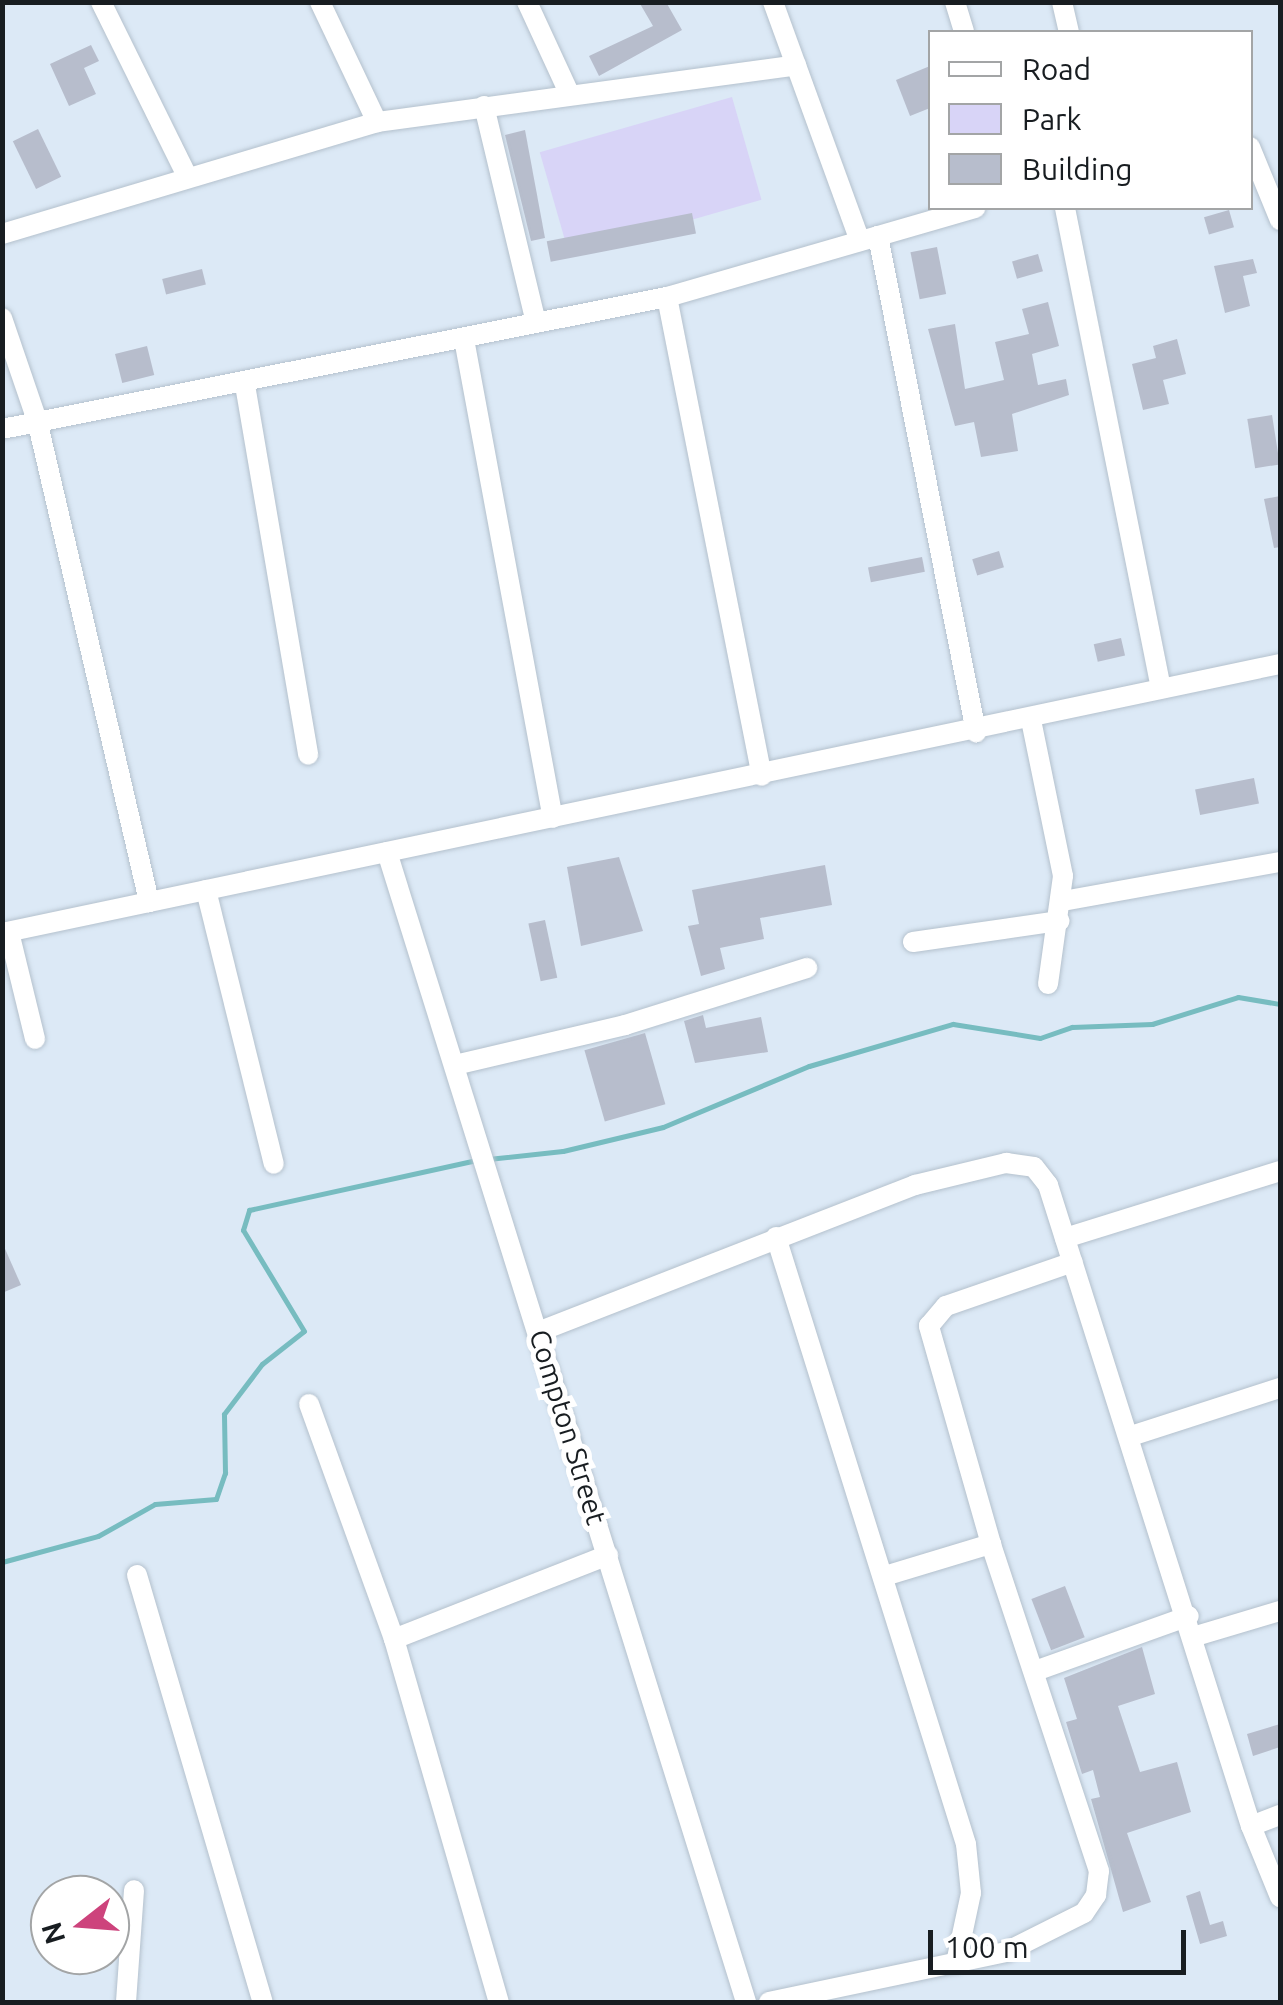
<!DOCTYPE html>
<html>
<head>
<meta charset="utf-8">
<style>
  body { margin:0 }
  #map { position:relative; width:1283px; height:2005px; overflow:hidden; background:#dce9f6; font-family:Ubuntu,sans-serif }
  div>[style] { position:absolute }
  .green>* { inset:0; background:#d8d4f7; transform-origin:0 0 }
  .stream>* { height:5px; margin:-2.5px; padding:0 2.5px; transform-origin:2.5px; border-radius:2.5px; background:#77bcc0 }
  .building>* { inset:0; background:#b7bdcc; transform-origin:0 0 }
  .roads { filter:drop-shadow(0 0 2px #b4c1cd) drop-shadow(0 0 2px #b4c1cd) }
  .minor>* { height:20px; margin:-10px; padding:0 10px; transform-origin:10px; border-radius:10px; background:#fff }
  span { translate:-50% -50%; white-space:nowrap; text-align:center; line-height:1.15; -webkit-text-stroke:10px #fff; paint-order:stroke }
  .street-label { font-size:28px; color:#181d21 }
  .frame { position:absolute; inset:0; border:5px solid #181d21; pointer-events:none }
  .legend { position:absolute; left:928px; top:30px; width:325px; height:180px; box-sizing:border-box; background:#fff; border:2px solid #a3a5a6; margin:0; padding:12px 18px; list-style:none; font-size:30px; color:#181d21 }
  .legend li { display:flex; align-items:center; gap:20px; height:50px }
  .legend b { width:50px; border:2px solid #a3a5a6 }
  .north { position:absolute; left:30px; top:1875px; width:100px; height:100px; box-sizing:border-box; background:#fff; border:2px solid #a3a5a6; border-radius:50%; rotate:253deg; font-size:28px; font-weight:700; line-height:40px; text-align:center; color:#181d21 }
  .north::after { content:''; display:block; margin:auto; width:35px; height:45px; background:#cd437c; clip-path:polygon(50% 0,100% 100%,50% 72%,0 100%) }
  .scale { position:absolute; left:928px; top:1930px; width:258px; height:45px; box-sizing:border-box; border:5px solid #181d21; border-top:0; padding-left:12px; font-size:30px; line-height:35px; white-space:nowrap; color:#181d21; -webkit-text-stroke:8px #fff; paint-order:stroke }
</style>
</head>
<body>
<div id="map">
  <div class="green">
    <i style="left:732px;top:97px;width:107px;height:200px;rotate:74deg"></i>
  </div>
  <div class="stream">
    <i style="left:488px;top:1159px;width:75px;rotate:-6.1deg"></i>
    <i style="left:563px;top:1151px;width:103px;rotate:-13.5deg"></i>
    <i style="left:663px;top:1127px;width:158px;rotate:-22.7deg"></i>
    <i style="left:809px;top:1066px;width:150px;rotate:-16.3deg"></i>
    <i style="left:953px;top:1024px;width:88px;rotate:9.1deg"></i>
    <i style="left:1040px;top:1038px;width:34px;rotate:-19deg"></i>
    <i style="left:1072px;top:1027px;width:80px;rotate:-2.1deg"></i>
    <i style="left:1152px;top:1024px;width:90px;rotate:-17.4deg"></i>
    <i style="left:1238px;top:997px;width:43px;rotate:9.5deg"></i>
    <i style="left:2px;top:1562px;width:99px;rotate:-15.2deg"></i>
    <i style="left:98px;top:1536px;width:65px;rotate:-29.3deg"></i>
    <i style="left:155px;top:1504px;width:61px;rotate:-4.7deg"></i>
    <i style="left:216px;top:1499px;width:28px;rotate:-71deg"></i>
    <i style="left:225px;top:1473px;width:59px;rotate:-91deg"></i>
    <i style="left:224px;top:1414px;width:63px;rotate:-52.8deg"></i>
    <i style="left:262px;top:1364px;width:53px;rotate:-38.2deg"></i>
    <i style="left:304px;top:1331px;width:118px;rotate:-121.1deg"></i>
    <i style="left:243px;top:1230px;width:21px;rotate:-73deg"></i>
    <i style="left:249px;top:1210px;width:233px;rotate:-12.4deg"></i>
  </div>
  <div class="building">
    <i style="clip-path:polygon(639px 2px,666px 2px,682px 30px,599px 76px,589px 56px,653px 26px)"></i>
    <i style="clip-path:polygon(91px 45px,99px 61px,84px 68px,96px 94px,69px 106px,50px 64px)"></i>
    <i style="clip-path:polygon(930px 66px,930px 108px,910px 116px,896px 80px)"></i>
    <i style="left:38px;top:129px;width:53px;height:28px;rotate:64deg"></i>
    <i style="clip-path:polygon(525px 130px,545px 238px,531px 241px,505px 135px)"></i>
    <i style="left:1229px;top:210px;width:18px;height:26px;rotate:74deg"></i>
    <i style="left:692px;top:213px;width:21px;height:148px;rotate:79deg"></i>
    <i style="left:937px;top:247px;width:48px;height:27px;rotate:79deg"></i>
    <i style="left:1038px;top:254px;width:18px;height:27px;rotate:74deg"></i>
    <i style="clip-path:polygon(1253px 259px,1257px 273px,1243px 276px,1250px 306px,1225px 313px,1214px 266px)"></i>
    <i style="left:202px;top:269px;width:16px;height:41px;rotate:76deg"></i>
    <i style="clip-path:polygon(1048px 302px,1059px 346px,1032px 354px,1038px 385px,1066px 379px,1069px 395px,1012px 414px,1018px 451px,981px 457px,974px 422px,955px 426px,928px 329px,955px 324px,965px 389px,1004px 380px,995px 342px,1029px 334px,1022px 309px)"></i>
    <i style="clip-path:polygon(1177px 339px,1186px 374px,1163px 380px,1169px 404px,1143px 410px,1132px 364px,1156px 358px,1153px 346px)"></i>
    <i style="left:147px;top:346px;width:30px;height:33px;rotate:76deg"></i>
    <i style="left:1272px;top:415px;width:50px;height:25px;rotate:81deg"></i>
    <i style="clip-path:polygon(1280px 496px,1280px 547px,1274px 548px,1264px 499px)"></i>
    <i style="left:999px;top:551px;width:17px;height:28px;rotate:73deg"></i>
    <i style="left:922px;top:557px;width:15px;height:55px;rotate:79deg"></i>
    <i style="left:1121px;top:638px;width:18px;height:28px;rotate:77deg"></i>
    <i style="left:1254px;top:778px;width:26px;height:60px;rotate:79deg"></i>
    <i style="clip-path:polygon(619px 857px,643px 931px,581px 946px,567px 867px)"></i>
    <i style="clip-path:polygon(825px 865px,832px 905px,760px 918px,764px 939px,720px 948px,725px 969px,701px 976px,688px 926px,699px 924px,692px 890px)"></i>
    <i style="left:545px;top:920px;width:59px;height:17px;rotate:78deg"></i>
    <i style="clip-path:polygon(703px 1015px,706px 1028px,761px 1017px,768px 1052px,695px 1063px,684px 1021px)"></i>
    <i style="left:645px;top:1033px;width:74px;height:63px;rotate:74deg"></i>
    <i style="clip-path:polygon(2px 1242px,21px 1285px,2px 1293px)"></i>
    <i style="left:1065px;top:1586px;width:55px;height:36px;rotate:69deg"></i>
    <i style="clip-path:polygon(1142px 1647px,1155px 1694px,1118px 1706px,1140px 1772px,1177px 1762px,1191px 1812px,1127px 1833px,1151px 1902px,1123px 1912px,1091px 1799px,1100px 1797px,1093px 1770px,1082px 1774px,1066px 1722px,1077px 1719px,1064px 1678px)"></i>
    <i style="clip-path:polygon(1280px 1724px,1280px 1747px,1253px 1756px,1247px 1734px)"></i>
    <i style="clip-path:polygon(1200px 1891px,1210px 1925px,1223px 1921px,1227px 1936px,1200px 1944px,1186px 1896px)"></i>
  </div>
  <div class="roads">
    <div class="minor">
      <i style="left:101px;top:2px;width:196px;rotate:63.7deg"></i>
      <i style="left:320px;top:2px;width:133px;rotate:64.6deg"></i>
      <i style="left:527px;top:2px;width:100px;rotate:65.2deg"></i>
      <i style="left:773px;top:2px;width:254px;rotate:70deg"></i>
      <i style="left:955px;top:2px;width:31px;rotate:73deg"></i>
      <i style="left:1062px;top:2px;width:31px;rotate:77deg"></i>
      <i style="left:484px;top:106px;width:223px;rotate:76.5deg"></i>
      <i style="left:1250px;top:147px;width:79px;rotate:67.7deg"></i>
      <i style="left:1065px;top:208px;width:490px;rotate:78.7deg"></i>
      <i style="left:2px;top:234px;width:391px;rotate:-16.6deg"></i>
      <i style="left:377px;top:122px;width:423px;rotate:-7.7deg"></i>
      <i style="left:878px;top:236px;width:506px;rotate:78.82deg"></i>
      <i style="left:667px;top:297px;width:488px;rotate:78.8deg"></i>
      <i style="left:2px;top:318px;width:108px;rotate:71.1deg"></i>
      <i style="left:37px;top:420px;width:495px;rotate:76.9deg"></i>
      <i style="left:464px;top:339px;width:487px;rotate:79.5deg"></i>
      <i style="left:245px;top:385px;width:375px;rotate:80.3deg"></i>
      <i style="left:2px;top:429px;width:678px;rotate:-11.23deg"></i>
      <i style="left:667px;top:297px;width:321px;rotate:-16.1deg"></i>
      <i style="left:1031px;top:720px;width:159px;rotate:78.4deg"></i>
      <i style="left:1063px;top:876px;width:109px;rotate:97.9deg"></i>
      <i style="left:387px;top:852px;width:1205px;rotate:72.66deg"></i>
      <i style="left:206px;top:890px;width:282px;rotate:76.1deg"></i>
      <i style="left:1063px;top:901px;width:220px;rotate:-10.2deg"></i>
      <i style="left:9px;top:932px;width:110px;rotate:76.3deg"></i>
      <i style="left:2px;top:933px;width:1306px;rotate:-11.89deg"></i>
      <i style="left:913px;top:942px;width:148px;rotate:-8.2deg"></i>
      <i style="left:455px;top:1065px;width:175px;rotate:-13.2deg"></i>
      <i style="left:625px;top:1025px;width:191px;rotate:-17.4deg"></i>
      <i style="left:776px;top:1237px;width:636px;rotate:72.62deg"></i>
      <i style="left:966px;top:1844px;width:49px;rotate:84.2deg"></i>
      <i style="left:971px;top:1893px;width:72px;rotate:102.1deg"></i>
      <i style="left:1065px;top:1238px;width:225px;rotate:-17.3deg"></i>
      <i style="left:538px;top:1332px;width:405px;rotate:-21.3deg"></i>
      <i style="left:915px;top:1185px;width:94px;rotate:-13.6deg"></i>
      <i style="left:1006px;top:1163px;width:28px;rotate:8deg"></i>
      <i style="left:1034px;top:1167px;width:23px;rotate:52deg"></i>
      <i style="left:1048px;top:1185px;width:672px;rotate:72.43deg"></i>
      <i style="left:1251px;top:1826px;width:77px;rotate:67.8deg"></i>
      <i style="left:309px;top:1404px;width:250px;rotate:70.1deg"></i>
      <i style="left:394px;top:1639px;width:378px;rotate:73.9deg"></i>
      <i style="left:1131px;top:1436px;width:157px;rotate:-17.9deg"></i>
      <i style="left:137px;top:1575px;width:445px;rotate:73.6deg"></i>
      <i style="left:888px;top:1575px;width:108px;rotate:-16.8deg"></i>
      <i style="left:1196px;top:1636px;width:88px;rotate:-16.6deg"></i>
      <i style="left:394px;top:1639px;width:230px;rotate:-21.4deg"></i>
      <i style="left:1038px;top:1670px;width:160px;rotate:-19.7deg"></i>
      <i style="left:1251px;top:1826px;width:31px;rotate:-21deg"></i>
      <i style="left:126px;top:2002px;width:112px;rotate:-85.9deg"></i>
      <i style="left:769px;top:2002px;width:242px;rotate:-11.9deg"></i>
      <i style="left:1006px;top:1952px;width:87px;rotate:-26.6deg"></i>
      <i style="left:1084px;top:1913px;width:22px;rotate:-56deg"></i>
      <i style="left:1096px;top:1895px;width:24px;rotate:-83deg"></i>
      <i style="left:1099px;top:1871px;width:344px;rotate:-108.3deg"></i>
      <i style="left:991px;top:1544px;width:227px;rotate:-105.9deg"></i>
      <i style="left:929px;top:1326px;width:26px;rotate:-50deg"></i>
      <i style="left:946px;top:1306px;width:134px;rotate:-19.1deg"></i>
    </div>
  </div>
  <div class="street-label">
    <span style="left:568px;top:1427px;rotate:73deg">Compton Street</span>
  </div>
  <div class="frame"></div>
  <ul class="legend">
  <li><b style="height:12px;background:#fff"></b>Road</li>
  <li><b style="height:28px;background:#d8d4f7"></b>Park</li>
  <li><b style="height:28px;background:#b7bdcc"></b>Building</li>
  </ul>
  <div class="north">N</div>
  <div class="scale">100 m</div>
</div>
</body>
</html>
